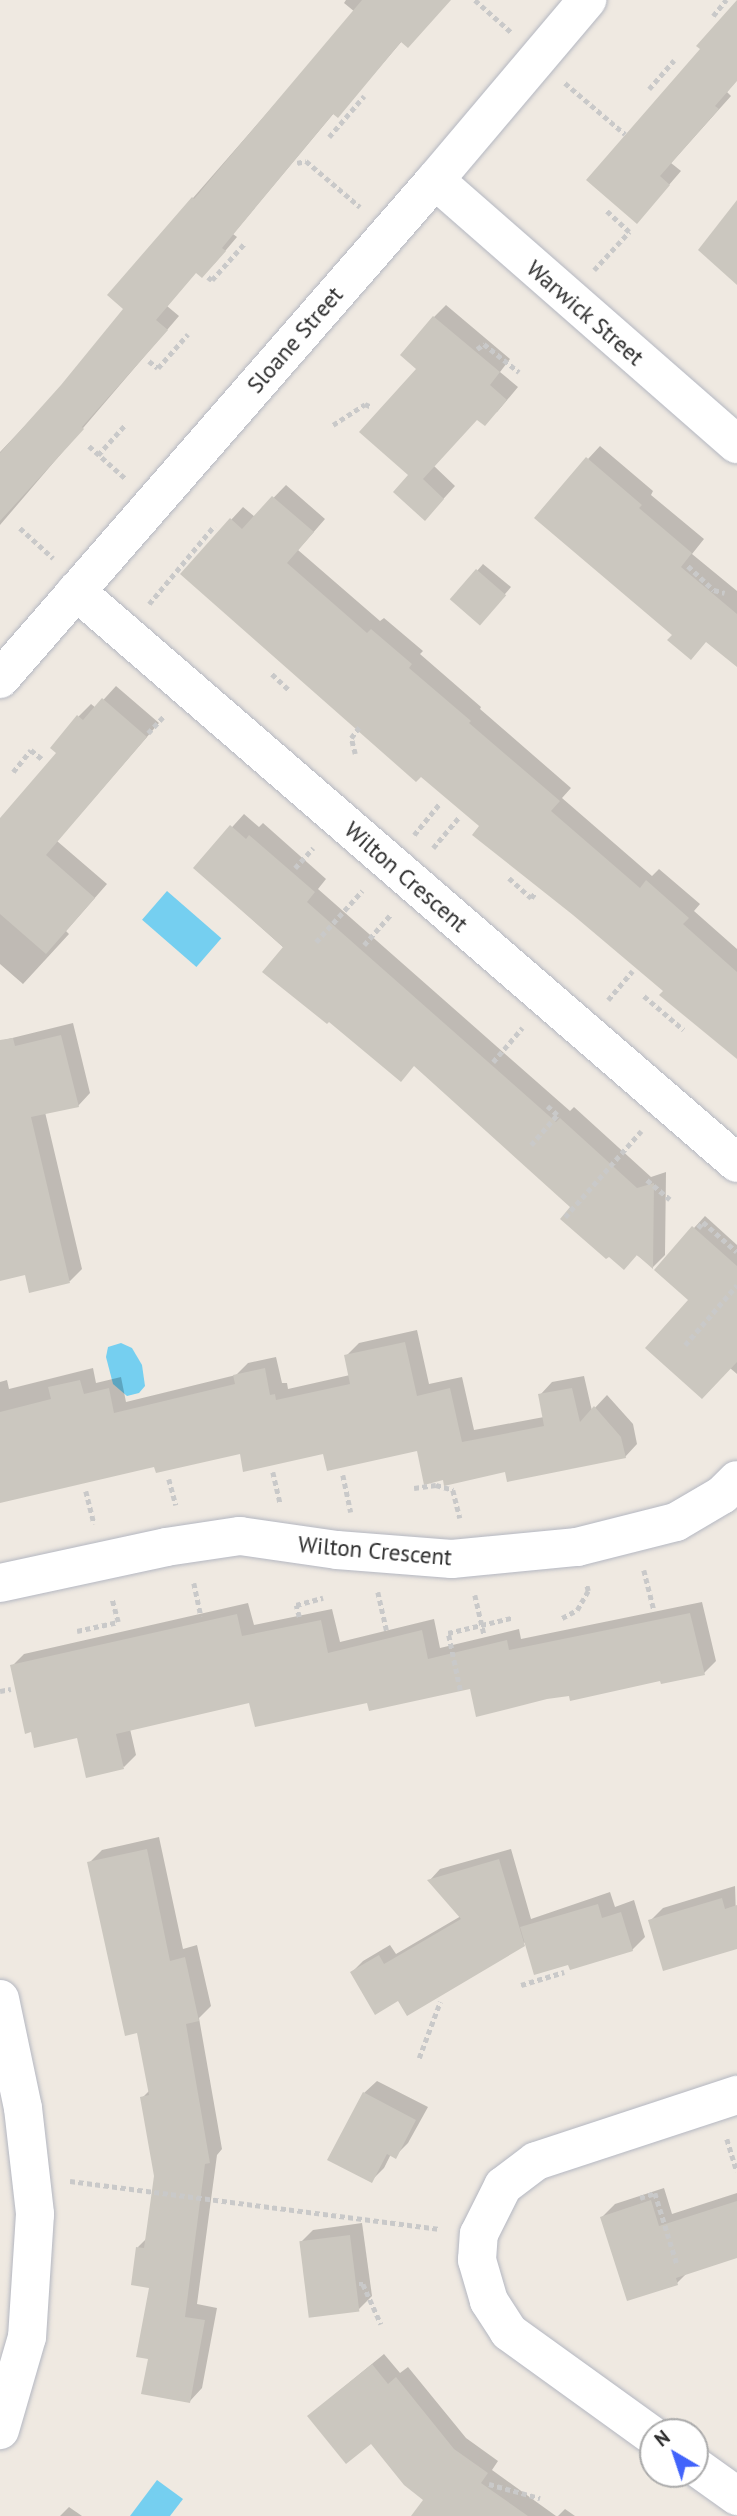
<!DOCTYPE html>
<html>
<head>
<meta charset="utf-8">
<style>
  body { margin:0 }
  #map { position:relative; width:737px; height:2516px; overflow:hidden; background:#efe9e1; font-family:"PT Sans",sans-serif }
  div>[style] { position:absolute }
  .water>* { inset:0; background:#75cff0; transform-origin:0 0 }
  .shadow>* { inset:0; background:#0003 }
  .building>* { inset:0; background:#cbc7bf; transform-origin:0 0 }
  .path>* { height:4.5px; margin-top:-2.25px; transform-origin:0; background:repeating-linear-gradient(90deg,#c9c9c9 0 5px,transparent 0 8.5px) }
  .roads { filter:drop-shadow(0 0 2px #b4b7c1) drop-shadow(0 0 2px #b4b7c1) }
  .minor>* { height:38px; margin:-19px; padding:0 19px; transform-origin:19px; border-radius:19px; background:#fff }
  span { translate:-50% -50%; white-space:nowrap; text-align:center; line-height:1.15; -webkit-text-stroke:5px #fff; paint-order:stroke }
  .street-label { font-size:23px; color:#2e2e2e }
  .north { position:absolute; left:639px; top:2418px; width:70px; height:70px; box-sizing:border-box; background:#fff; border:2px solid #ababab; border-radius:50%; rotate:321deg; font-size:19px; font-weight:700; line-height:28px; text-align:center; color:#2e2e2e }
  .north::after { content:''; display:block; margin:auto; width:24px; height:32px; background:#4264fb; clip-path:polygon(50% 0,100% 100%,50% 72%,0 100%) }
</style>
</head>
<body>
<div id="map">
  <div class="water">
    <i style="left:167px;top:891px;width:72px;height:38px;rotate:41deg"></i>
    <i style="clip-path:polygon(121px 1343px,132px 1348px,142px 1365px,145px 1386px,139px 1393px,127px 1396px,113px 1384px,106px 1357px,108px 1347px)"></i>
    <i style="clip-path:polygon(157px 2480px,183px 2499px,170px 2516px,130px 2516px)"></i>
  </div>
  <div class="shadow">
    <i style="clip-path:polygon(346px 0,450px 0,402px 41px,338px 116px,334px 113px,233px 234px,237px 237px,215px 263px,197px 271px,167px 306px,179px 316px,0 525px,0 452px,63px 386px,125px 308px,193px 198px,355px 12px,344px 3px)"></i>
    <i style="clip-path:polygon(737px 2px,737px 80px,727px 92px,731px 96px,671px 163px,681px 171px,637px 222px,703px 49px)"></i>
    <i style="clip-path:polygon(446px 305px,510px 359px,500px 372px,518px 387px,497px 412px,477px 418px,434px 466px,455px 486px,437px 506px,410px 475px,419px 368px,434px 317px)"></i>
    <i style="clip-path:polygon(600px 446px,653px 491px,651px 495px,704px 539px,692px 554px,737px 591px,737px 665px,707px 640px,674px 634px,588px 459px)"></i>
    <i style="clip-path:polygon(286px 485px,325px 519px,298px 550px,380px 621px,384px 618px,423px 651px,420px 654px,481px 707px,480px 709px,571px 788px,562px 798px,652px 876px,659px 869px,700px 904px,694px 911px,737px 949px,737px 1057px,481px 826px,231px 520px,243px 507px,255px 517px)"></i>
    <i style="clip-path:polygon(483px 564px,511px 587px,486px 616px,477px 571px)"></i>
    <i style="clip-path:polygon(116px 686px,159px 723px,57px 841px,107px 884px,66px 931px,69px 934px,23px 984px,0 964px,0 824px,58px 752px,79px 716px,91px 704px,96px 708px)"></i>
    <i style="clip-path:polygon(244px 814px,259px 827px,263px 823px,326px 879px,318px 889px,570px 1111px,574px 1107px,651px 1177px,666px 1172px,665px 1255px,653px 1267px,572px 1207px,195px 868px)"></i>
    <i style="clip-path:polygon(73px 1023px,90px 1093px,78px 1106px,45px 1112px,82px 1269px,70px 1281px,26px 1273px,0 1279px,0 1041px)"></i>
    <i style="clip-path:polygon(705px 1216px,737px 1245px,737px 1374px,730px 1368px,690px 1300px,694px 1228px)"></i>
    <i style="clip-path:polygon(417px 1330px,429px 1384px,462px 1377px,474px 1430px,544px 1417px,540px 1395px,552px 1382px,584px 1376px,592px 1411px,607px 1395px,633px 1424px,637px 1444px,625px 1457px,444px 1478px,418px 1449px,241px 1452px,156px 1465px,0 1501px,0 1382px,7px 1380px,9px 1389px,93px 1368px,96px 1383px,121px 1377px,126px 1402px,236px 1375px,248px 1363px,276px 1357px,282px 1383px,287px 1383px,288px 1389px,350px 1375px,346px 1356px,359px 1343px)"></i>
    <i style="clip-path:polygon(702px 1602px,716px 1661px,704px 1673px,547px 1697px,471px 1687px,368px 1701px,250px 1700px,130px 1729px,136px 1755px,124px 1767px,79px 1736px,12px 1666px,24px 1654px,248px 1603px,254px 1625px,332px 1609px,340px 1642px,434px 1619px,440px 1648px,519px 1629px,521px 1639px)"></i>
    <i style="clip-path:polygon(159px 1837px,183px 1949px,197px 1945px,211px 2006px,199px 2018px,222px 2149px,217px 2155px,197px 2304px,217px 2308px,202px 2388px,190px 2401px,150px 2358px,151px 2286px,138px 2247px,147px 2238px,156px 2175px,142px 2098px,150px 2090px,139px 2030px,89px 1863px,102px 1850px)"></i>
    <i style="clip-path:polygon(511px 1849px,531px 1919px,610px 1892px,615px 1907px,634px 1900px,645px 1937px,632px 1950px,569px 1963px,526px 1942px,399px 1998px,352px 1972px,363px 1961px,390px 1945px,396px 1954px,461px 1916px,430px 1880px,440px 1869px)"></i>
    <i style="clip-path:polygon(735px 1886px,737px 1947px,650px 1921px,663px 1908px)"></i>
    <i style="clip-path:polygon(377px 2081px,428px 2107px,408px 2143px,395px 2156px,391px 2154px,384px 2168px,371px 2181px,364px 2093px)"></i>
    <i style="clip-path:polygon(664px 2188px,672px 2214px,737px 2193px,737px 2256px,688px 2272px,677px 2283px,602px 2217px,615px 2204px)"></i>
    <i style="clip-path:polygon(362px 2223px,372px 2296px,359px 2309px,300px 2243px,313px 2230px)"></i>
    <i style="clip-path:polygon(384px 2354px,400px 2373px,408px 2367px,466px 2438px,498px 2461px,492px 2470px,556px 2516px,415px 2516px,426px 2499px,371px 2442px,322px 2405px)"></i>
    <i style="clip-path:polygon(69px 2507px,82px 2516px,60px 2516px)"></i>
    <i style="clip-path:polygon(565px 2509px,575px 2516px,558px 2516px)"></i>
  </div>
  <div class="building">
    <i style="clip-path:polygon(362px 0,451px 0,408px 48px,401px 42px,338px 118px,333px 114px,222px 248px,226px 251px,202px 278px,196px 273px,156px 320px,168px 330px,82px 427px,84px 429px,0 521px,0 453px,61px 385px,123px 309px,107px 295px,192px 197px,194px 199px)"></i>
    <i style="clip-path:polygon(737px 0,737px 81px,715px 106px,719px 109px,660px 176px,670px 185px,637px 224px,586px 180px,700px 49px,696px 46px)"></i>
    <i style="clip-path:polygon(737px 200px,737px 285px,698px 250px)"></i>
    <i style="clip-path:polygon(433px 316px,500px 372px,490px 385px,507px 400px,485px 426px,477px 420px,423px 479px,444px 499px,425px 521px,393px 492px,408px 475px,359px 432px,416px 369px,400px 355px)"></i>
    <i style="clip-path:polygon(586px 457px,642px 505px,639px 508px,692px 553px,681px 567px,737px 614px,737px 667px,706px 642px,691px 660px,667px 640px,672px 635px,534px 518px)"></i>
    <i style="clip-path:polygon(272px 496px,314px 532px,287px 563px,367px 633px,371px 629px,412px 664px,409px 668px,471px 721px,469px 723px,560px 801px,551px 811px,640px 888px,646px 880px,689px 918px,683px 924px,737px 972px,737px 1059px,659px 995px,663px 991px,573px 915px,472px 835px,479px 826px,421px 777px,416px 782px,180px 574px,230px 518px,242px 529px)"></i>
    <i style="left:476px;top:569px;width:40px;height:40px;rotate:41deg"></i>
    <i style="clip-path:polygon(102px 698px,147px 737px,46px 855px,95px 898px,46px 954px,0 914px,0 818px,56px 753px,50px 748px,77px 715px,83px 720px)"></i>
    <i style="clip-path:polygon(230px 825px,246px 839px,249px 835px,315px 892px,307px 902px,556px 1122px,560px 1118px,637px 1188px,654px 1183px,653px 1269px,637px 1255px,624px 1270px,609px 1257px,606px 1259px,560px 1219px,570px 1207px,414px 1066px,401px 1082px,329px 1022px,327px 1024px,262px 972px,283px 947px,193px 868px)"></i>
    <i style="clip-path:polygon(61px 1035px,79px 1107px,31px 1117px,70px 1283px,29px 1293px,25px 1275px,0 1281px,0 1040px,13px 1038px,15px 1046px)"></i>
    <i style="clip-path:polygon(692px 1226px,737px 1266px,737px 1362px,702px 1399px,645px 1348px,688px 1300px,654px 1270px)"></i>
    <i style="clip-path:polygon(405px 1342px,417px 1396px,450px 1388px,462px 1442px,544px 1426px,538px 1394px,572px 1388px,580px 1422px,594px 1406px,621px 1437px,626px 1458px,507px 1482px,505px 1472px,444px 1486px,443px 1480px,424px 1485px,417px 1451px,327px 1471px,323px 1454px,243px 1472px,240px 1454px,156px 1473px,154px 1467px,0 1503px,0 1412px,51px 1399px,48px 1387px,80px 1380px,84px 1394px,109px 1388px,114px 1413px,235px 1384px,233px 1375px,265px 1368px,270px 1395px,275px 1394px,276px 1400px,350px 1384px,344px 1355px)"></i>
    <i style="clip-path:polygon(690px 1613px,705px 1675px,661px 1684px,660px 1681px,570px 1701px,569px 1696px,547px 1699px,476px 1717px,470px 1689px,369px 1711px,367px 1703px,255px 1727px,249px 1703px,116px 1734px,124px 1769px,86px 1778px,77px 1738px,34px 1748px,31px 1732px,25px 1734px,10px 1665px,237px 1614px,242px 1636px,321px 1620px,328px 1653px,422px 1630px,428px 1659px,507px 1640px,509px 1650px)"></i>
    <i style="clip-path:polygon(147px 1849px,170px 1961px,185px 1957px,199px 2021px,186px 2024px,210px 2163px,205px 2164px,185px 2317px,205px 2320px,190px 2403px,141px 2394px,148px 2359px,136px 2357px,149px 2288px,131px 2285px,136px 2247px,144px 2248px,154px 2176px,140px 2097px,149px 2095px,137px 2033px,125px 2036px,87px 1862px)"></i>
    <i style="clip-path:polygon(499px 1859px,525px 1946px,407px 2016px,398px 2001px,375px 2015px,350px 1972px,379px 1955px,384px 1964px,461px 1919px,427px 1880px)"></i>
    <i style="clip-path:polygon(722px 1898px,725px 1909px,737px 1905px,737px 1949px,663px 1971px,648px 1920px)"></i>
    <i style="clip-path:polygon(598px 1904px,602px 1918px,621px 1912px,633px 1951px,570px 1970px,568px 1965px,534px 1975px,520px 1927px)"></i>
    <i style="clip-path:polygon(363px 2092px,416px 2120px,396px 2159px,387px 2154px,372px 2183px,327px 2160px)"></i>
    <i style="clip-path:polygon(651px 2200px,659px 2226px,737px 2201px,737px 2258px,676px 2278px,678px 2285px,627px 2301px,600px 2217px)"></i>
    <i style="left:350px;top:2235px;width:77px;height:51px;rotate:83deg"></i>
    <i style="clip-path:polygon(372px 2364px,388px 2384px,396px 2377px,454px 2449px,488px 2473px,481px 2483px,528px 2516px,411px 2516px,423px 2500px,404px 2485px,371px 2444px,346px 2464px,307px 2416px)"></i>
  </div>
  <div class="path">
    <i style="left:475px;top:0;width:48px;rotate:41.6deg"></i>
    <i style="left:713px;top:16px;width:21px;rotate:-51deg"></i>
    <i style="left:565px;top:83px;width:79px;rotate:40.4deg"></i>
    <i style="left:649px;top:89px;width:38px;rotate:-49deg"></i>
    <i style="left:329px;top:137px;width:54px;rotate:-49.5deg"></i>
    <i style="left:297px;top:163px;width:9px;rotate:-13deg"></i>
    <i style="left:306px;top:161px;width:71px;rotate:40.4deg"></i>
    <i style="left:594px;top:270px;width:52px;rotate:-47.4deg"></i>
    <i style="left:629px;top:232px;width:33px;rotate:-137deg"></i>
    <i style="left:208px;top:277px;width:5px;rotate:37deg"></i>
    <i style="left:212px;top:280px;width:48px;rotate:-48.4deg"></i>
    <i style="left:477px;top:349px;width:9px;rotate:-36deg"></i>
    <i style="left:484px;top:344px;width:45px;rotate:38.7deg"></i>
    <i style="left:149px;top:361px;width:11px;rotate:38deg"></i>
    <i style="left:158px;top:368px;width:45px;rotate:-48.6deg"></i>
    <i style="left:333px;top:425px;width:38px;rotate:-33deg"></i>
    <i style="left:365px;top:404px;width:8px;rotate:23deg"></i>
    <i style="left:89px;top:446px;width:48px;rotate:41.6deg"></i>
    <i style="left:98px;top:455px;width:40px;rotate:-48deg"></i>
    <i style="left:20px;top:528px;width:45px;rotate:42.3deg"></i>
    <i style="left:688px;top:566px;width:35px;rotate:43deg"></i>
    <i style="left:714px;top:590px;width:11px;rotate:15deg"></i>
    <i style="left:149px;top:604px;width:102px;rotate:-50.2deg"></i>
    <i style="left:272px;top:674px;width:23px;rotate:43deg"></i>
    <i style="left:148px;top:733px;width:23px;rotate:-47deg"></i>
    <i style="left:355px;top:754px;width:16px;rotate:-104deg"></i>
    <i style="left:351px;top:738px;width:15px;rotate:-53deg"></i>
    <i style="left:13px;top:772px;width:28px;rotate:-51deg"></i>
    <i style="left:31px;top:750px;width:14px;rotate:39deg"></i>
    <i style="left:414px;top:835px;width:41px;rotate:-50.9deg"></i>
    <i style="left:433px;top:848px;width:40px;rotate:-50deg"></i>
    <i style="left:295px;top:868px;width:27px;rotate:-48deg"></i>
    <i style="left:509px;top:878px;width:30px;rotate:42deg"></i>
    <i style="left:531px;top:898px;width:6px;rotate:-51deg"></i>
    <i style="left:316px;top:942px;width:69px;rotate:-48deg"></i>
    <i style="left:364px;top:945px;width:41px;rotate:-48.9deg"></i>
    <i style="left:644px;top:996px;width:52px;rotate:40.4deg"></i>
    <i style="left:608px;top:1000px;width:38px;rotate:-50deg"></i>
    <i style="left:493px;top:1062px;width:45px;rotate:-49.5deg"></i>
    <i style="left:531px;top:1145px;width:40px;rotate:-49deg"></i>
    <i style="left:557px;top:1115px;width:13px;rotate:-138deg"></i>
    <i style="left:647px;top:1180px;width:30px;rotate:40deg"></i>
    <i style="left:565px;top:1217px;width:115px;rotate:-48.5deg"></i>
    <i style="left:698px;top:1228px;width:8px;rotate:-50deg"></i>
    <i style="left:703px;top:1222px;width:45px;rotate:41.4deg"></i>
    <i style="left:685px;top:1345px;width:79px;rotate:-49.1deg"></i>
    <i style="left:273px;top:1472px;width:31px;rotate:77deg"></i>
    <i style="left:343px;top:1475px;width:38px;rotate:78deg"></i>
    <i style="left:169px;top:1479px;width:27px;rotate:75deg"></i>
    <i style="left:414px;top:1488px;width:22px;rotate:-8deg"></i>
    <i style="left:436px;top:1485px;width:18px;rotate:16deg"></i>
    <i style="left:453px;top:1490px;width:29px;rotate:76deg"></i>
    <i style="left:86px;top:1491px;width:34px;rotate:76deg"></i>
    <i style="left:644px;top:1570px;width:41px;rotate:76deg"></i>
    <i style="left:194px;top:1583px;width:34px;rotate:78deg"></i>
    <i style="left:378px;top:1592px;width:41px;rotate:77.3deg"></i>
    <i style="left:475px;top:1595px;width:40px;rotate:77deg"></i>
    <i style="left:299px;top:1617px;width:12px;rotate:-104deg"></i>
    <i style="left:296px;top:1605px;width:28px;rotate:-15deg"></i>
    <i style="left:562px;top:1618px;width:17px;rotate:-28deg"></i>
    <i style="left:577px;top:1610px;width:22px;rotate:-60deg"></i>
    <i style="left:588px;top:1591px;width:8px;rotate:-104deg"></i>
    <i style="left:77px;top:1631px;width:42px;rotate:-12.4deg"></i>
    <i style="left:118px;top:1622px;width:24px;rotate:-105deg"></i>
    <i style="left:460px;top:1690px;width:58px;rotate:-101.9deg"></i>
    <i style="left:448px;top:1633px;width:65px;rotate:-13.4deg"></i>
    <i style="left:0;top:1691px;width:11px;rotate:-10deg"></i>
    <i style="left:521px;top:1985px;width:45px;rotate:-16.8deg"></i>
    <i style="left:419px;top:2058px;width:60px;rotate:-69.4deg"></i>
    <i style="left:727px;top:2139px;width:34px;rotate:73deg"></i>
    <i style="left:70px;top:2181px;width:373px;rotate:7.4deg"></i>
    <i style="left:640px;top:2198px;width:16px;rotate:-18deg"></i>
    <i style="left:655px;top:2193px;width:74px;rotate:72.8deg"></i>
    <i style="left:359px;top:2284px;width:4px"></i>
    <i style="left:363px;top:2284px;width:44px;rotate:65.8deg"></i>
    <i style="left:489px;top:2484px;width:53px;rotate:15.4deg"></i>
  </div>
  <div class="roads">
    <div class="minor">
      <i style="left:435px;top:180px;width:401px;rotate:41.2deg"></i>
      <i style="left:76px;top:591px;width:874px;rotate:40.87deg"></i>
      <i style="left:0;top:679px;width:662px;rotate:-48.92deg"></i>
      <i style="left:435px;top:180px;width:236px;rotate:-49.8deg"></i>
      <i style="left:0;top:1583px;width:170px;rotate:-12.2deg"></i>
      <i style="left:166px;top:1547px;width:75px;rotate:-8.5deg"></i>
      <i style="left:240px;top:1536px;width:98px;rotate:8.2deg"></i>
      <i style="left:337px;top:1550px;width:115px;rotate:4.5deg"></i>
      <i style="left:452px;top:1559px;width:126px;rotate:-5.5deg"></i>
      <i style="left:577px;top:1547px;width:102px;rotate:-14.2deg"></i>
      <i style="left:676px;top:1522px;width:53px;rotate:-30.4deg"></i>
      <i style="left:722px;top:1495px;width:21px;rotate:-45deg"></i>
      <i style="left:0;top:1999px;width:111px;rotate:78.1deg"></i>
      <i style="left:23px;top:2108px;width:107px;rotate:83.5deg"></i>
      <i style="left:35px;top:2214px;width:123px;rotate:93.7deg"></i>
      <i style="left:27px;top:2337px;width:97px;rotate:106.2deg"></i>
      <i style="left:653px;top:2436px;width:178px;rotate:-144.2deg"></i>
      <i style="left:509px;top:2332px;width:37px;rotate:-123deg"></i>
      <i style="left:489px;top:2301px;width:43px;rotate:-106.3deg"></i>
      <i style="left:477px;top:2260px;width:26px;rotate:-86deg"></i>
      <i style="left:479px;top:2234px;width:54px;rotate:-63.4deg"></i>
      <i style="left:503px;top:2186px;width:41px;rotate:-37.1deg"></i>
      <i style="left:536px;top:2161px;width:212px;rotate:-18.2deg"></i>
      <i style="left:695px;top:2466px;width:52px;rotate:35.5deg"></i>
    </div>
  </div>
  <div class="street-label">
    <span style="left:585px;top:313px;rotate:41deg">Warwick Street</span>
    <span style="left:295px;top:340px;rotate:-49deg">Sloane Street</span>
    <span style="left:406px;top:877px;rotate:41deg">Wilton Crescent</span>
    <span style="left:375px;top:1551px;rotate:5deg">Wilton Crescent</span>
  </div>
  <div class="north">N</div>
</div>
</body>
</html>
